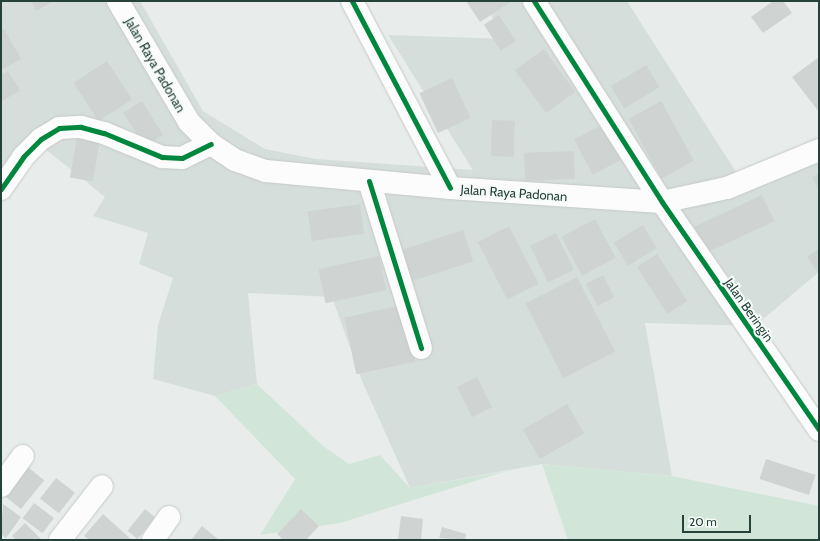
<!DOCTYPE html>
<html>
<head>
<meta charset="utf-8">
<style>
  body { margin:0 }
  #map { position:relative; width:820px; height:541px; overflow:hidden; background:#e8edeb; font-family:Cabin,sans-serif }
  div>[style] { position:absolute }
  .built>* { inset:0; background:#d6dedb }
  .green>* { inset:0; background:#d1e6d8 }
  .building>* { inset:0; background:#cfd4d2; transform-origin:0 0 }
  .roads { filter:drop-shadow(0 0 1px #c5cac8) drop-shadow(0 0 1px #c5cac8) }
  .street>* { height:22px; margin:-11px; padding:0 11px; transform-origin:11px; border-radius:11px; background:#fcfcfc }
  .secondary>* { height:22px; margin:-11px; padding:0 11px; transform-origin:11px; border-radius:11px; background:#fcfcfc }
  .cycleway>* { height:5px; margin:-2.5px; padding:0 2.5px; transform-origin:2.5px; border-radius:2.5px; background:#00873e }
  span { translate:-50% -50%; white-space:nowrap; text-align:center; line-height:1.15; -webkit-text-stroke:4px #f7fbf9; paint-order:stroke }
  .street-label { font-size:13px; color:#24423a }
  .frame { position:absolute; inset:0; border:2px solid #24423a; pointer-events:none }
  .scale { position:absolute; left:682px; top:515px; width:69px; height:18px; box-sizing:border-box; border:2px solid #24423a; border-top:0; padding-left:5px; font-size:12px; line-height:14px; white-space:nowrap; color:#24423a; -webkit-text-stroke:3px #f7fbf9; paint-order:stroke }
</style>
</head>
<body>
<div id="map">
  <div class="built">
    <i style="clip-path:polygon(1px 1px,140px 1px,203px 111px,265px 149px,316px 159px,473px 170px,388px 35px,507px 39px,481px 1px,627px 1px,736px 172px,819px 138px,819px 272px,755px 326px,645px 323px,672px 476px,542px 464px,410px 488px,362px 381px,332px 297px,248px 293px,257px 384px,215px 396px,153px 379px,158px 325px,173px 278px,139px 264px,148px 233px,93px 216px,105px 197px,39px 144px,1px 182px)"></i>
  </div>
  <div class="green">
    <i style="clip-path:polygon(257px 384px,323px 446px,349px 464px,380px 455px,410px 488px,507px 471px,340px 523px,260px 535px,295px 479px,215px 396px)"></i>
    <i style="clip-path:polygon(542px 464px,672px 476px,819px 506px,819px 540px,568px 540px)"></i>
  </div>
  <div class="building">
    <i style="clip-path:polygon(31px 1px,54px 1px,36px 11px)"></i>
    <i style="clip-path:polygon(466px 1px,512px 1px,480px 22px)"></i>
    <i style="clip-path:polygon(773px 1px,783px 1px,792px 13px,763px 33px,751px 17px)"></i>
    <i style="left:499px;top:15px;width:31px;height:18px;rotate:57deg"></i>
    <i style="clip-path:polygon(4px 29px,21px 59px,1px 70px,1px 31px)"></i>
    <i style="left:544px;top:49px;width:53px;height:36px;rotate:54deg"></i>
    <i style="clip-path:polygon(819px 57px,819px 112px,792px 77px)"></i>
    <i style="left:107px;top:61px;width:46px;height:40px;rotate:57deg"></i>
    <i style="left:646px;top:65px;width:26px;height:41px;rotate:59deg"></i>
    <i style="clip-path:polygon(8px 71px,20px 90px,1px 102px,1px 75px)"></i>
    <i style="left:452px;top:78px;width:44px;height:36px;rotate:65deg"></i>
    <i style="left:142px;top:101px;width:40px;height:22px;rotate:58deg"></i>
    <i style="left:661px;top:101px;width:68px;height:37px;rotate:61deg"></i>
    <i style="left:492px;top:120px;width:23px;height:36px;rotate:2deg"></i>
    <i style="left:605px;top:123px;width:40px;height:35px;rotate:62deg"></i>
    <i style="left:77px;top:138px;width:23px;height:40px;rotate:10deg"></i>
    <i style="left:574px;top:151px;width:28px;height:50px;rotate:88deg"></i>
    <i style="clip-path:polygon(819px 174px,819px 190px,812px 177px)"></i>
    <i style="left:762px;top:195px;width:29px;height:75px;rotate:65deg"></i>
    <i style="left:360px;top:204px;width:30px;height:53px;rotate:82deg"></i>
    <i style="left:595px;top:219px;width:44px;height:38px;rotate:62deg"></i>
    <i style="left:643px;top:225px;width:27px;height:34px;rotate:59deg"></i>
    <i style="left:509px;top:226px;width:65px;height:35px;rotate:63deg"></i>
    <i style="left:463px;top:230px;width:33px;height:67px;rotate:72deg"></i>
    <i style="left:556px;top:233px;width:41px;height:29px;rotate:64deg"></i>
    <i style="clip-path:polygon(819px 248px,819px 274px,807px 257px)"></i>
    <i style="left:657px;top:254px;width:56px;height:24px;rotate:57deg"></i>
    <i style="left:379px;top:256px;width:35px;height:62px;rotate:78deg"></i>
    <i style="left:603px;top:275px;width:25px;height:19px;rotate:63deg"></i>
    <i style="left:577px;top:277px;width:84px;height:58px;rotate:63deg"></i>
    <i style="left:403px;top:305px;width:58px;height:60px;rotate:78deg"></i>
    <i style="left:477px;top:377px;width:34px;height:22px;rotate:64deg"></i>
    <i style="left:567px;top:404px;width:34px;height:51px;rotate:60deg"></i>
    <i style="left:766px;top:459px;width:52px;height:21px;rotate:18deg"></i>
    <i style="left:24px;top:464px;width:26px;height:37px;rotate:39deg"></i>
    <i style="left:56px;top:478px;width:24px;height:26px;rotate:38deg"></i>
    <i style="left:34px;top:503px;width:25px;height:19px;rotate:37deg"></i>
    <i style="clip-path:polygon(3px 504px,21px 517px,6px 538px,1px 534px)"></i>
    <i style="left:145px;top:509px;width:13px;height:28px;rotate:39deg"></i>
    <i style="clip-path:polygon(301px 509px,319px 526px,306px 540px,283px 540px,277px 534px)"></i>
    <i style="clip-path:polygon(103px 514px,132px 540px,89px 540px,84px 536px)"></i>
    <i style="clip-path:polygon(401px 516px,423px 519px,421px 540px,398px 540px)"></i>
    <i style="clip-path:polygon(25px 523px,41px 539px,40px 540px,16px 540px,12px 536px)"></i>
    <i style="clip-path:polygon(202px 526px,219px 540px,191px 540px)"></i>
    <i style="clip-path:polygon(442px 527px,466px 534px,465px 540px,439px 538px)"></i>
  </div>
  <div class="roads">
    <div class="street">
      <i style="left:352px;top:1px;width:211px;rotate:62.3deg"></i>
      <i style="left:534px;top:1px;width:238px;rotate:57.5deg"></i>
      <i style="left:369px;top:181px;width:175px;rotate:72.7deg"></i>
      <i style="left:1px;top:189px;width:39px;rotate:-55deg"></i>
      <i style="left:23px;top:157px;width:25px;rotate:-45deg"></i>
      <i style="left:41px;top:139px;width:21px;rotate:-31deg"></i>
      <i style="left:59px;top:128px;width:22px;rotate:-3deg"></i>
      <i style="left:81px;top:127px;width:24px;rotate:15deg"></i>
      <i style="left:104px;top:133px;width:63px;rotate:22.5deg"></i>
      <i style="left:162px;top:157px;width:20px;rotate:3deg"></i>
      <i style="left:182px;top:158px;width:32px;rotate:-26deg"></i>
      <i style="left:1px;top:486px;width:37px;rotate:-54deg"></i>
      <i style="left:60px;top:540px;width:68px;rotate:-52.1deg"></i>
      <i style="left:153px;top:540px;width:28px;rotate:-55deg"></i>
    </div>
    <div class="secondary">
      <i style="left:118px;top:1px;width:140px;rotate:59.6deg"></i>
      <i style="left:189px;top:122px;width:31px;rotate:45deg"></i>
      <i style="left:211px;top:144px;width:29px;rotate:34deg"></i>
      <i style="left:235px;top:160px;width:33px;rotate:20deg"></i>
      <i style="left:266px;top:171px;width:185px;rotate:5.3deg"></i>
      <i style="left:450px;top:188px;width:212px;rotate:3.8deg"></i>
      <i style="left:662px;top:202px;width:66px;rotate:-12.2deg"></i>
      <i style="left:727px;top:188px;width:100px;rotate:-22.4deg"></i>
      <i style="left:662px;top:202px;width:277px;rotate:55.4deg"></i>
    </div>
  </div>
  <div class="cycleway">
    <i style="left:352px;top:1px;width:211px;rotate:62.3deg"></i>
    <i style="left:534px;top:1px;width:238px;rotate:57.5deg"></i>
    <i style="left:662px;top:202px;width:277px;rotate:55.4deg"></i>
    <i style="left:369px;top:181px;width:175px;rotate:72.7deg"></i>
    <i style="left:1px;top:189px;width:39px;rotate:-55deg"></i>
    <i style="left:23px;top:157px;width:25px;rotate:-45deg"></i>
    <i style="left:41px;top:139px;width:21px;rotate:-31deg"></i>
    <i style="left:59px;top:128px;width:22px;rotate:-3deg"></i>
    <i style="left:81px;top:127px;width:24px;rotate:15deg"></i>
    <i style="left:104px;top:133px;width:63px;rotate:22.5deg"></i>
    <i style="left:162px;top:157px;width:20px;rotate:3deg"></i>
    <i style="left:182px;top:158px;width:32px;rotate:-26deg"></i>
  </div>
  <div class="street-label">
    <span style="left:155px;top:65px;rotate:60deg">Jalan Raya Padonan</span>
    <span style="left:514px;top:193px;rotate:4deg">Jalan Raya Padonan</span>
    <span style="left:749px;top:310px;rotate:55deg">Jalan Beringin</span>
  </div>
  <div class="frame"></div>
  <div class="scale">20 m</div>
</div>
</body>
</html>
